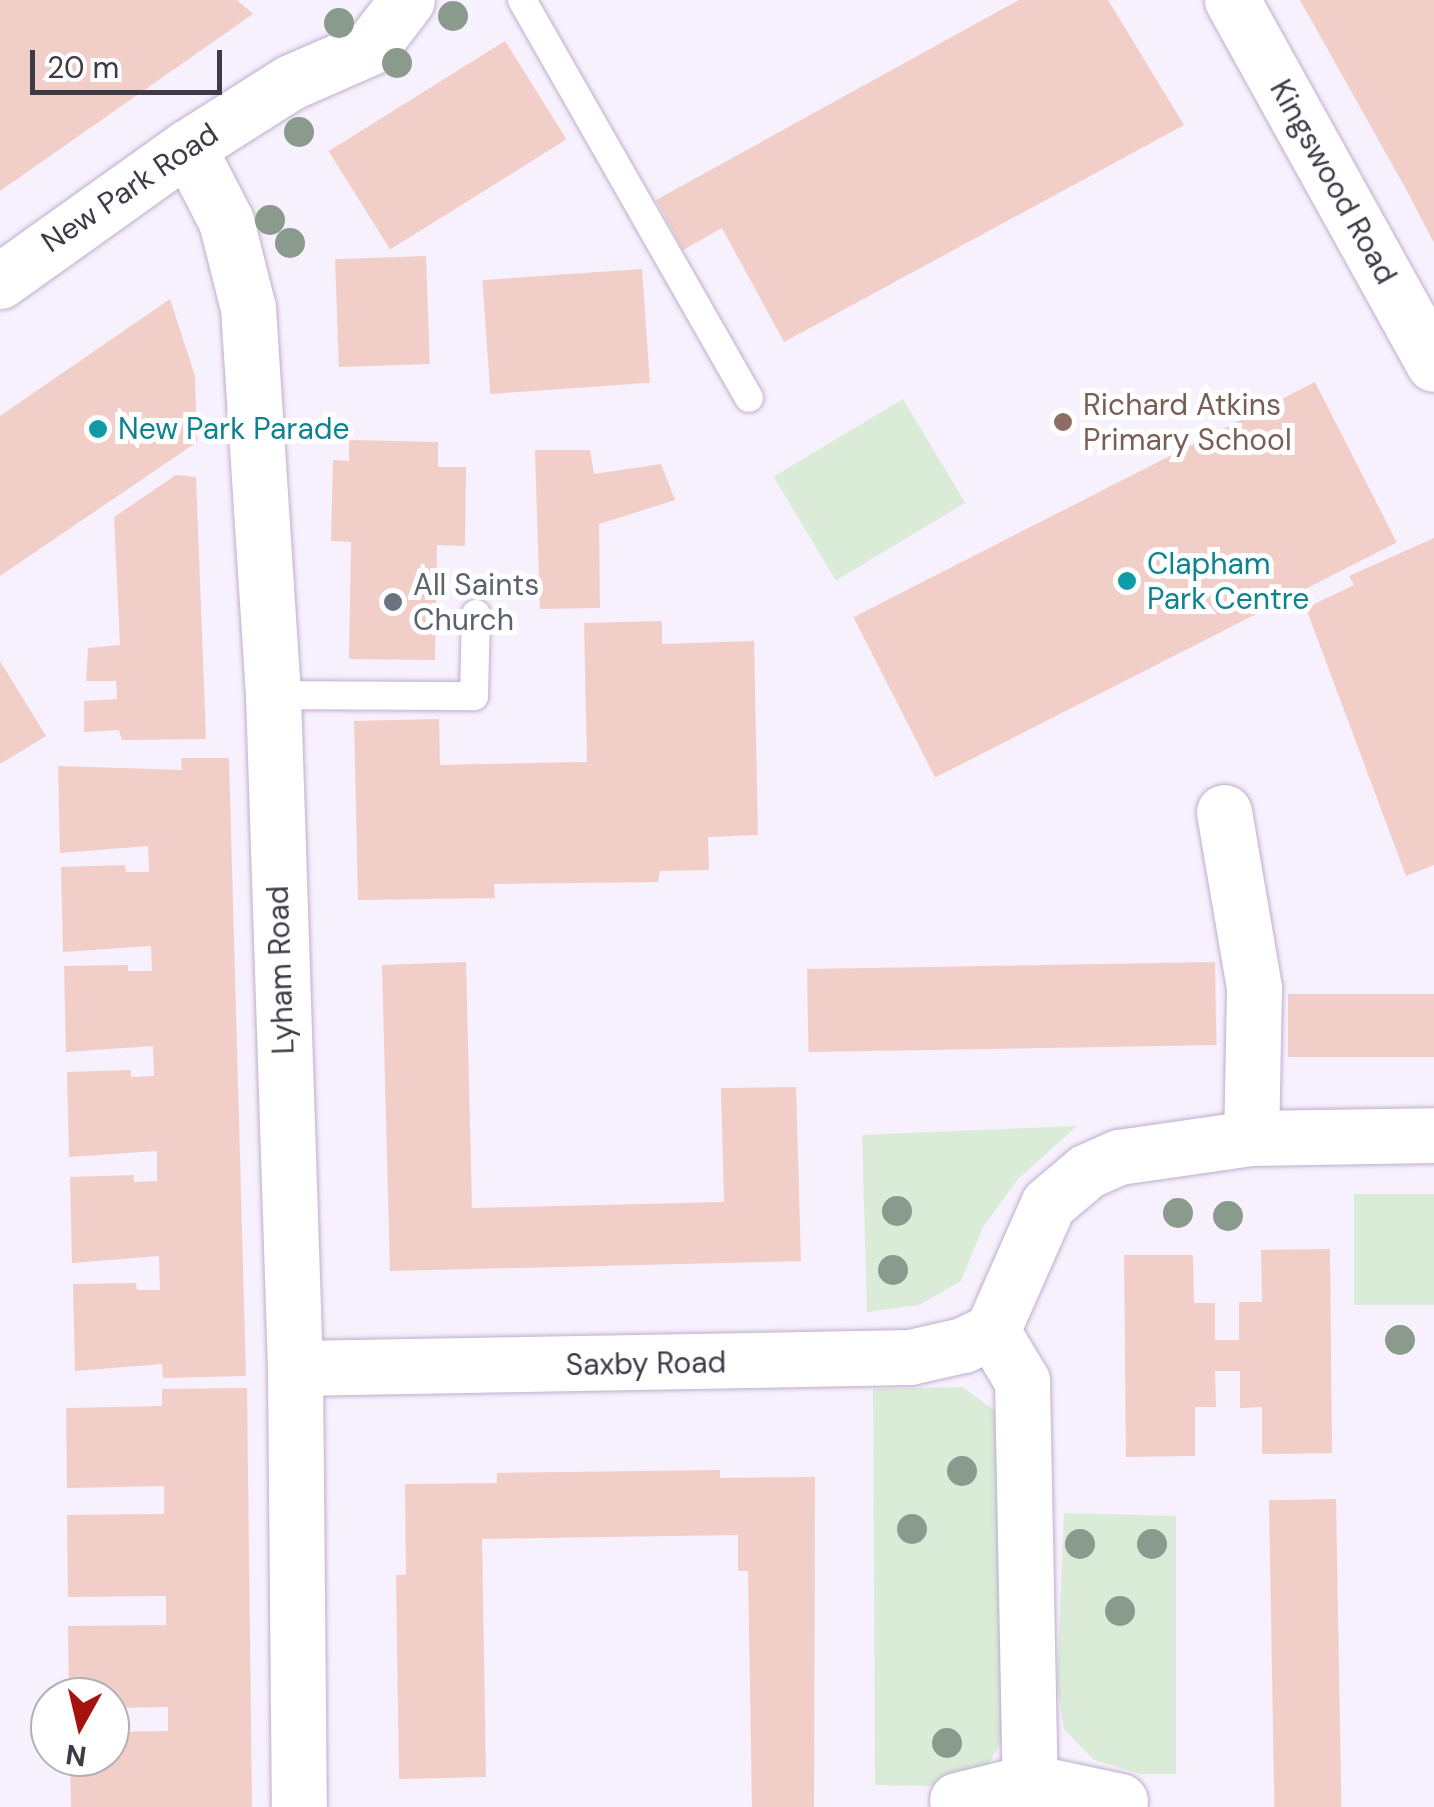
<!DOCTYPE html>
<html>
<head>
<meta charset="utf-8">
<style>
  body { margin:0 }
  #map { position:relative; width:1434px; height:1807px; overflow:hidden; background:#f7f0fd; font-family:"DM Sans",sans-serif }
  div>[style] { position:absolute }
  .green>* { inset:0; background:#daebd8; transform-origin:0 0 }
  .building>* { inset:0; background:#f2cec9; transform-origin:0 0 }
  .roads { filter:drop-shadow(0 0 2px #beaecc) drop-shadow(0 0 2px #beaecc) }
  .service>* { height:28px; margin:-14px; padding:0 14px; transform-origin:14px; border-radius:14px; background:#fff }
  .minor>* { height:55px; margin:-27.5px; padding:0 27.5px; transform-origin:27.5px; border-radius:27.5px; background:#fff }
  .tertiary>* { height:55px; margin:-27.5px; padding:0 27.5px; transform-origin:27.5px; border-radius:27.5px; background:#fff }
  .trees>* { width:30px; height:30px; margin:-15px; border-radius:50%; background:#8a9a8c }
  .dots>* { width:28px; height:28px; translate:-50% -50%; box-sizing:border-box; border:5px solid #fff; border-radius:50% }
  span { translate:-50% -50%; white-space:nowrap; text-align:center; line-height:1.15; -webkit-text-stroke:10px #fff; paint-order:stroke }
  .street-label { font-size:30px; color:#403946 }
  .education-label { font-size:30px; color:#785e54 }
  .left { translate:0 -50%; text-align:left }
  .culture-label { font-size:30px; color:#0d838f }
  .worship-label { font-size:30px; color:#5b616d }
  .north { position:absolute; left:30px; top:1677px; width:100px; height:100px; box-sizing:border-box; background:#fff; border:2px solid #b3b0b5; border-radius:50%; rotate:188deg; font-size:28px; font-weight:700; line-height:40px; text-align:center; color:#403946 }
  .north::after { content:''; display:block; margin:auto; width:35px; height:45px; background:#a6120e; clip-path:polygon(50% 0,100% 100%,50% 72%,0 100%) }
  .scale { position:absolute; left:30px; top:50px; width:192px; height:45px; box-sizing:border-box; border:5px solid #403946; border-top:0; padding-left:12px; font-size:30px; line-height:35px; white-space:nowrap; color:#403946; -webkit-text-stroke:8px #fff; paint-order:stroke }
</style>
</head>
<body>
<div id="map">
  <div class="green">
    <i style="left:903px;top:399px;width:121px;height:151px;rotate:59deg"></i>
    <i style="clip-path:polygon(1077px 1126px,1018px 1179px,983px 1227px,961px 1281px,919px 1305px,867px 1312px,862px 1135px)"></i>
    <i style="left:1434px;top:1194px;width:111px;height:80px;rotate:90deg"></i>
    <i style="clip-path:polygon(962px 1387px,997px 1412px,1006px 1734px,984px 1771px,930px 1786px,875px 1785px,873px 1389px)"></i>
    <i style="clip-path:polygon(1064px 1513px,1176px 1516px,1176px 1774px,1141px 1774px,1094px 1760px,1064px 1729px,1057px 1687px)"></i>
  </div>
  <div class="building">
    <i style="clip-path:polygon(0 0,237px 0,253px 14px,0 191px)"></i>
    <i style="clip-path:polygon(1019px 0,1108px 0,1184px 125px,784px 342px,722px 228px,683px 250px,656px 200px)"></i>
    <i style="clip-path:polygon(1300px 0,1434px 0,1434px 243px,1407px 191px)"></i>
    <i style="left:505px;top:41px;width:116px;height:208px;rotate:58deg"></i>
    <i style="left:426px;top:256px;width:108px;height:91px;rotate:88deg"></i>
    <i style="left:642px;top:269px;width:114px;height:160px;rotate:86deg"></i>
    <i style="clip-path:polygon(170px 299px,195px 376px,197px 442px,0 576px,0 416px)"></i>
    <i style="left:1315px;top:382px;width:180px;height:518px;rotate:63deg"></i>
    <i style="clip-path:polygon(349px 440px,438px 442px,438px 467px,466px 467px,465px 546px,437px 545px,435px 660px,349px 659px,351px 542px,331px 541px,333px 460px,349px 461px)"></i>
    <i style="clip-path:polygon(535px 450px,590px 450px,594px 474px,661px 464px,675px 500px,599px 524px,600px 608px,540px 609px)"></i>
    <i style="clip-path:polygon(176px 475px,196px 477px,206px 739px,122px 740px,119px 730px,84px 732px,84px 701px,117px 699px,116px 681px,86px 681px,88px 648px,120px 645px,114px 517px)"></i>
    <i style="clip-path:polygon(1434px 538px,1434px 865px,1406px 876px,1306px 608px,1354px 585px,1349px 576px)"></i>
    <i style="clip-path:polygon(662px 621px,662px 644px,754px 641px,758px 835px,708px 837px,709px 870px,660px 871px,658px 882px,494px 884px,495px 898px,358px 900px,354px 721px,439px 719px,440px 765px,587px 762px,584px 623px)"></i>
    <i style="clip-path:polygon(0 661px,46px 736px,0 764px)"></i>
    <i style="clip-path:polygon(181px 758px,229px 758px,246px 1376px,163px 1378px,162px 1364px,75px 1371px,73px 1284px,136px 1283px,137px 1290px,160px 1290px,159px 1256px,72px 1263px,70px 1177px,134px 1175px,134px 1182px,157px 1181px,157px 1151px,69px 1157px,67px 1072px,131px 1070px,131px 1077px,154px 1076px,153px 1046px,66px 1052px,64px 966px,128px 965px,128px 971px,152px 971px,151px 946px,63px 952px,61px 867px,125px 865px,126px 872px,149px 872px,148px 846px,60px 853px,58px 766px,182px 770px)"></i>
    <i style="clip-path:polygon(466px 962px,472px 1208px,724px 1202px,721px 1088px,796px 1087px,801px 1261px,390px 1271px,382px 965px)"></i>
    <i style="left:1215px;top:962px;width:83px;height:408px;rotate:89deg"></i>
    <i style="left:1434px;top:994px;width:63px;height:146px;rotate:90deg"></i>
    <i style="clip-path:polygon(1330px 1249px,1332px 1453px,1262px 1454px,1262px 1407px,1240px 1408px,1240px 1371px,1215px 1371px,1216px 1407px,1195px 1407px,1195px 1456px,1126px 1457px,1124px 1255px,1193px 1255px,1194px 1303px,1215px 1303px,1215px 1340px,1239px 1340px,1239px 1302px,1262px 1302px,1261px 1250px)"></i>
    <i style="clip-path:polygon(247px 1388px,252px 1807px,71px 1807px,70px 1757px,110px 1757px,110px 1732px,168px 1731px,168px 1707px,110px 1708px,110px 1697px,69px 1697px,68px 1626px,166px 1625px,166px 1596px,68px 1597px,67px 1515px,164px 1514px,164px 1486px,67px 1488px,66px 1408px,162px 1406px,162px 1389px)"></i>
    <i style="clip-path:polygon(720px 1470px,720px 1478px,815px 1477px,814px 1807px,752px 1807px,748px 1571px,738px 1571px,738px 1535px,482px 1539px,486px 1777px,399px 1779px,396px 1575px,406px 1575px,405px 1484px,497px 1483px,497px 1473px)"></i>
    <i style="left:1336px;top:1499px;width:308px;height:67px;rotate:89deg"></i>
  </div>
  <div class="roads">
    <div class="service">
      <i style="left:522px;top:0;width:458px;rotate:60.3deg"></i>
      <i style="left:273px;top:695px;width:201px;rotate:0.3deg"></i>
      <i style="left:474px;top:696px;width:82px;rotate:-88.6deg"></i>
    </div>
    <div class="minor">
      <i style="left:1232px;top:0;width:416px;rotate:61deg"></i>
      <i style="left:188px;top:147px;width:83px;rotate:62.8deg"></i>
      <i style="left:226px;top:221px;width:90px;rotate:75.8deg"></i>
      <i style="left:248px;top:308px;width:388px;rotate:86.3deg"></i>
      <i style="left:273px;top:695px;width:673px;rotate:88.13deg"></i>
      <i style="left:295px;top:1368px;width:439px;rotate:89.5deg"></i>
      <i style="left:1224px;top:812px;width:179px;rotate:80.3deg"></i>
      <i style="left:1254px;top:988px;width:150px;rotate:91.1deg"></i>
      <i style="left:992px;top:1331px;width:58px;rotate:59deg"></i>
      <i style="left:1022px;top:1381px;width:401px;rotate:88.9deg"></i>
      <i style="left:295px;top:1368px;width:615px;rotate:-1.02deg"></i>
      <i style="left:910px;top:1357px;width:54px;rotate:-12.8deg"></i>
      <i style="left:963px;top:1345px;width:32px;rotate:-26deg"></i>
      <i style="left:992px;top:1331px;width:139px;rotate:-66.2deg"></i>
      <i style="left:1048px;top:1204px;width:51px;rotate:-40.2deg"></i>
      <i style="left:1087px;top:1171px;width:35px;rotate:-24deg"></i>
      <i style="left:1119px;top:1157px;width:133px;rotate:-8.2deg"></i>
      <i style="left:1251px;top:1138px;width:183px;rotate:-0.9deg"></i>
      <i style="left:957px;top:1800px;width:75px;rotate:-13.9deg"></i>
      <i style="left:1030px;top:1782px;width:92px;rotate:11.9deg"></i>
    </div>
    <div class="tertiary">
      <i style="left:0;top:281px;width:231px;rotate:-35.5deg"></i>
      <i style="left:188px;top:147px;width:122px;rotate:-32.3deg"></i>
      <i style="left:291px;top:82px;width:87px;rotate:-23.6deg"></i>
      <i style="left:371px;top:47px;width:59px;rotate:-52.5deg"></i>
    </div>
  </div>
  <div class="trees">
    <i style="left:453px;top:16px"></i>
    <i style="left:339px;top:23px"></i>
    <i style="left:397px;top:63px"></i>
    <i style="left:299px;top:132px"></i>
    <i style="left:270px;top:220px"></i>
    <i style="left:290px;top:243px"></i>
    <i style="left:897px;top:1211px"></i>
    <i style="left:1178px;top:1213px"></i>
    <i style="left:1228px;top:1216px"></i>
    <i style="left:893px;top:1270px"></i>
    <i style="left:1400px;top:1340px"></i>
    <i style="left:962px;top:1471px"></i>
    <i style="left:912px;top:1529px"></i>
    <i style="left:1080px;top:1544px"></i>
    <i style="left:1152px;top:1544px"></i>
    <i style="left:1120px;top:1611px"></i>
    <i style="left:947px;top:1743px"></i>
  </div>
  <div class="dots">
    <i style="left:1063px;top:422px;background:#8d6e63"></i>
    <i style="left:98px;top:429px;background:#0f9aa8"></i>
    <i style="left:1127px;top:581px;background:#0f9aa8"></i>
    <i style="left:393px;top:602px;background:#6b7280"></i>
  </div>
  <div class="street-label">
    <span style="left:1333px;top:182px;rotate:61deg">Kingswood Road</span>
    <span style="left:130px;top:188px;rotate:-34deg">New Park Road</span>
    <span style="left:281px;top:970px;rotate:-92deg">Lyham Road</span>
    <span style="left:646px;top:1364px;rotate:-1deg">Saxby Road</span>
  </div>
  <div class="education-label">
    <span class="left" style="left:1083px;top:422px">Richard Atkins<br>Primary School</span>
  </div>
  <div class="culture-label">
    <span class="left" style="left:118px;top:429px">New Park Parade</span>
    <span class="left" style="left:1147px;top:581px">Clapham<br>Park Centre</span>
  </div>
  <div class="worship-label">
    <span class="left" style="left:413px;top:602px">All Saints<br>Church</span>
  </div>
  <div class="north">N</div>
  <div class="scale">20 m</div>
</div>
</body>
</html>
